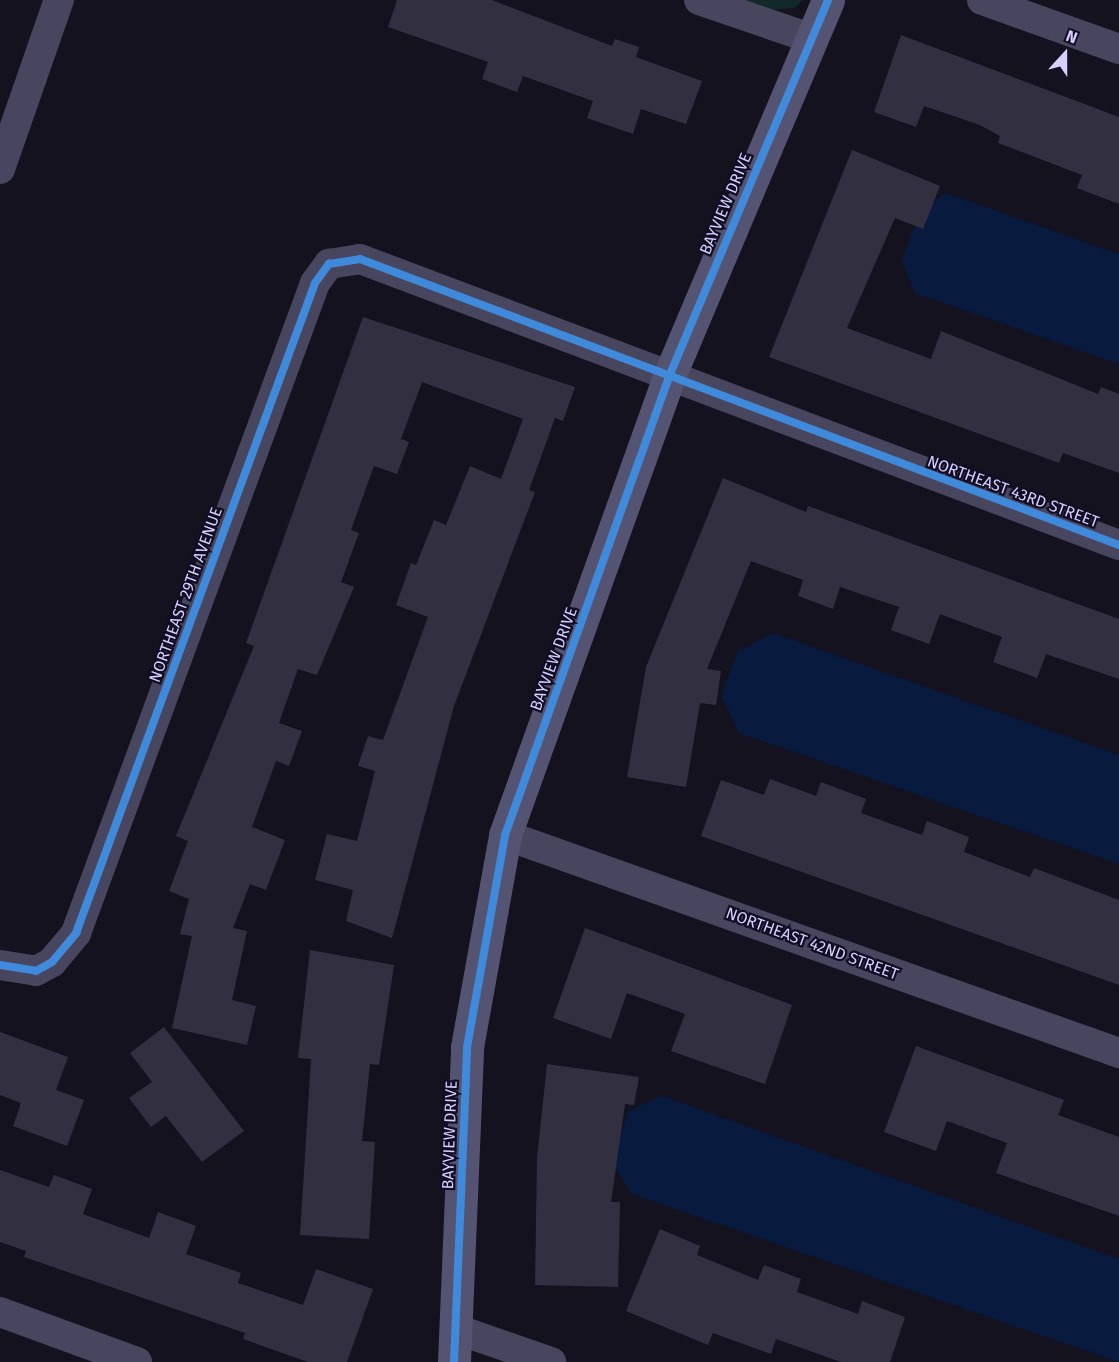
<!DOCTYPE html>
<html>
<head>
<meta charset="utf-8">
<style>
  body { margin:0 }
  #map { position:relative; width:1119px; height:1362px; overflow:hidden; background:#14121e; font-family:"Fira Sans",sans-serif }
  div>[style] { position:absolute }
  .green>* { inset:0; background:#11292b }
  .water>* { inset:0; background:#081a3e }
  .building>* { inset:0; background:#323040 }
  .street>* { height:30px; margin:-15px; padding:0 15px; transform-origin:15px; border-radius:15px; background:#48465f }
  .secondary>* { height:33px; margin:-16.5px; padding:0 16.5px; transform-origin:16.5px; border-radius:16.5px; background:#555372 }
  .cycleway>* { height:8px; margin:-4px; padding:0 4px; transform-origin:4px; border-radius:4px; background:#408adc }
  span { translate:-50% -50%; white-space:nowrap; text-align:center; line-height:1.15; -webkit-text-stroke:4.5px #110d23; paint-order:stroke }
  .street-label { font-size:16px; color:#d6cfff }
  .north { position:absolute; left:1035px; top:24px; width:60px; height:60px; -webkit-text-stroke:4px #110d23; paint-order:stroke; rotate:21deg; font-size:16px; font-weight:700; line-height:24px; text-align:center; color:#d6cfff }
  .north::after { content:''; display:block; margin:auto; width:21px; height:27px; background:#d6cfff; clip-path:polygon(50% 0,100% 100%,50% 72%,0 100%) }
</style>
</head>
<body>
<div id="map">
  <div class="green">
    <i style="clip-path:polygon(741px 0,803px 0,794px 8px,771px 10px)"></i>
  </div>
  <div class="water">
    <i style="clip-path:polygon(946px 193px,1119px 254px,1119px 364px,915px 293px,902px 261px,921px 208px)"></i>
    <i style="clip-path:polygon(773px 633px,1119px 755px,1119px 864px,739px 733px,721px 696px,738px 651px)"></i>
    <i style="clip-path:polygon(662px 1096px,1119px 1259px,1119px 1362px,632px 1194px,613px 1164px,628px 1111px)"></i>
  </div>
  <div class="building">
    <i style="clip-path:polygon(397px 0,492px 0,612px 46px,615px 39px,639px 47px,636px 57px,702px 81px,686px 124px,641px 109px,633px 134px,587px 118px,593px 101px,523px 76px,517px 92px,482px 79px,488px 62px,388px 27px)"></i>
    <i style="clip-path:polygon(901px 35px,1119px 117px,1119px 204px,1077px 188px,1082px 175px,998px 143px,1000px 136px,980px 125px,924px 106px,916px 127px,874px 112px)"></i>
    <i style="clip-path:polygon(852px 150px,940px 186px,923px 229px,895px 218px,847px 328px,931px 359px,941px 331px,1098px 394px,1101px 387px,1119px 394px,1119px 473px,1063px 453px,1059px 463px,769px 357px)"></i>
    <i style="clip-path:polygon(363px 317px,575px 387px,563px 421px,555px 418px,529px 490px,535px 492px,454px 706px,392px 938px,346px 921px,353px 890px,315px 880px,327px 834px,357px 841px,375px 771px,358px 766px,368px 736px,383px 740px,428px 617px,396px 605px,411px 563px,416px 565px,434px 520px,446px 525px,470px 466px,501px 479px,523px 419px,422px 382px,401px 439px,409px 442px,397px 474px,374px 466px,351px 530px,359px 533px,341px 582px,354px 587px,317px 675px,298px 669px,279px 723px,302px 731px,289px 766px,276px 761px,252px 827px,285px 840px,266px 890px,250px 884px,233px 928px,247px 931px,232px 1000px,256px 1006px,247px 1045px,172px 1028px,192px 936px,180px 934px,189px 899px,169px 891px,188px 841px,176px 836px,254px 646px,246px 643px)"></i>
    <i style="clip-path:polygon(723px 478px,806px 512px,808px 506px,1119px 619px,1119px 679px,1046px 654px,1037px 678px,993px 662px,1002px 637px,940px 614px,929px 644px,891px 630px,899px 607px,840px 587px,833px 609px,798px 596px,803px 580px,751px 561px,707px 669px,721px 671px,716px 705px,700px 703px,686px 787px,627px 777px,646px 667px)"></i>
    <i style="clip-path:polygon(770px 779px,816px 796px,821px 782px,866px 799px,861px 813px,922px 835px,927px 821px,969px 837px,964px 852px,1030px 877px,1034px 868px,1119px 900px,1119px 985px,701px 836px,721px 780px,764px 795px)"></i>
    <i style="clip-path:polygon(585px 928px,792px 1005px,765px 1084px,671px 1051px,685px 1014px,627px 993px,611px 1039px,553px 1018px)"></i>
    <i style="clip-path:polygon(310px 950px,394px 965px,379px 1065px,370px 1064px,362px 1141px,375px 1142px,369px 1239px,300px 1235px,311px 1059px,298px 1058px)"></i>
    <i style="clip-path:polygon(164px 1027px,244px 1131px,202px 1162px,166px 1116px,151px 1127px,129px 1098px,152px 1082px,130px 1053px)"></i>
    <i style="clip-path:polygon(0 1032px,68px 1057px,56px 1090px,84px 1100px,67px 1146px,13px 1126px,21px 1103px,0 1095px)"></i>
    <i style="clip-path:polygon(916px 1046px,1064px 1100px,1058px 1115px,1119px 1137px,1119px 1216px,996px 1173px,1007px 1143px,947px 1121px,936px 1151px,884px 1132px)"></i>
    <i style="clip-path:polygon(547px 1064px,639px 1077px,634px 1105px,625px 1104px,611px 1202px,620px 1202px,618px 1287px,535px 1285px,537px 1158px)"></i>
    <i style="clip-path:polygon(0 1170px,49px 1187px,54px 1175px,92px 1189px,83px 1214px,149px 1238px,158px 1212px,196px 1226px,186px 1254px,241px 1273px,238px 1283px,303px 1305px,316px 1269px,373px 1289px,347px 1362px,308px 1362px,243px 1339px,245px 1333px,24px 1257px,26px 1251px,0 1242px)"></i>
    <i style="clip-path:polygon(660px 1229px,700px 1246px,697px 1255px,758px 1280px,764px 1265px,801px 1279px,797px 1292px,858px 1314px,862px 1301px,905px 1317px,890px 1362px,841px 1362px,776px 1339px,771px 1354px,713px 1333px,708px 1345px,626px 1311px)"></i>
  </div>
  <div class="street">
    <i style="left:699px;top:0;width:117px;rotate:18.9deg"></i>
    <i style="left:982px;top:0;width:145px;rotate:19.7deg"></i>
    <i style="left:0;top:169px;width:179px;rotate:-70.8deg"></i>
    <i style="left:505px;top:835px;width:652px;rotate:19.55deg"></i>
    <i style="left:0;top:965px;width:36px;rotate:9deg"></i>
    <i style="left:36px;top:971px;width:18px;rotate:-29deg"></i>
    <i style="left:52px;top:962px;width:38px;rotate:-50deg"></i>
    <i style="left:76px;top:933px;width:693px;rotate:-69.81deg"></i>
    <i style="left:315px;top:283px;width:24px;rotate:-54deg"></i>
    <i style="left:329px;top:264px;width:31px;rotate:-9deg"></i>
    <i style="left:360px;top:259px;width:811px;rotate:20.65deg"></i>
    <i style="left:0;top:1312px;width:146px;rotate:20.1deg"></i>
    <i style="left:456px;top:1329px;width:101px;rotate:19.2deg"></i>
  </div>
  <div class="secondary">
    <i style="left:454px;top:1362px;width:315px;rotate:-87.6deg"></i>
    <i style="left:467px;top:1047px;width:215px;rotate:-79.8deg"></i>
    <i style="left:505px;top:835px;width:484px;rotate:-70.3deg"></i>
    <i style="left:668px;top:379px;width:411px;rotate:-67.1deg"></i>
  </div>
  <div class="cycleway">
    <i style="left:0;top:965px;width:36px;rotate:9deg"></i>
    <i style="left:36px;top:971px;width:18px;rotate:-29deg"></i>
    <i style="left:52px;top:962px;width:38px;rotate:-50deg"></i>
    <i style="left:76px;top:933px;width:693px;rotate:-69.81deg"></i>
    <i style="left:315px;top:283px;width:24px;rotate:-54deg"></i>
    <i style="left:329px;top:264px;width:31px;rotate:-9deg"></i>
    <i style="left:360px;top:259px;width:811px;rotate:20.65deg"></i>
    <i style="left:454px;top:1362px;width:315px;rotate:-87.6deg"></i>
    <i style="left:467px;top:1047px;width:215px;rotate:-79.8deg"></i>
    <i style="left:505px;top:835px;width:484px;rotate:-70.3deg"></i>
    <i style="left:668px;top:379px;width:411px;rotate:-67.1deg"></i>
  </div>
  <div class="street-label">
    <span style="left:726px;top:204px;rotate:-67deg">BAYVIEW DRIVE</span>
    <span style="left:1013px;top:492px;rotate:20deg">NORTHEAST 43RD STREET</span>
    <span style="left:186px;top:595px;rotate:-70deg">NORTHEAST 29TH AVENUE</span>
    <span style="left:554px;top:659px;rotate:-70deg">BAYVIEW DRIVE</span>
    <span style="left:812px;top:944px;rotate:20deg">NORTHEAST 42ND STREET</span>
    <span style="left:450px;top:1135px;rotate:-88deg">BAYVIEW DRIVE</span>
  </div>
  <div class="north">N</div>
</div>
</body>
</html>
